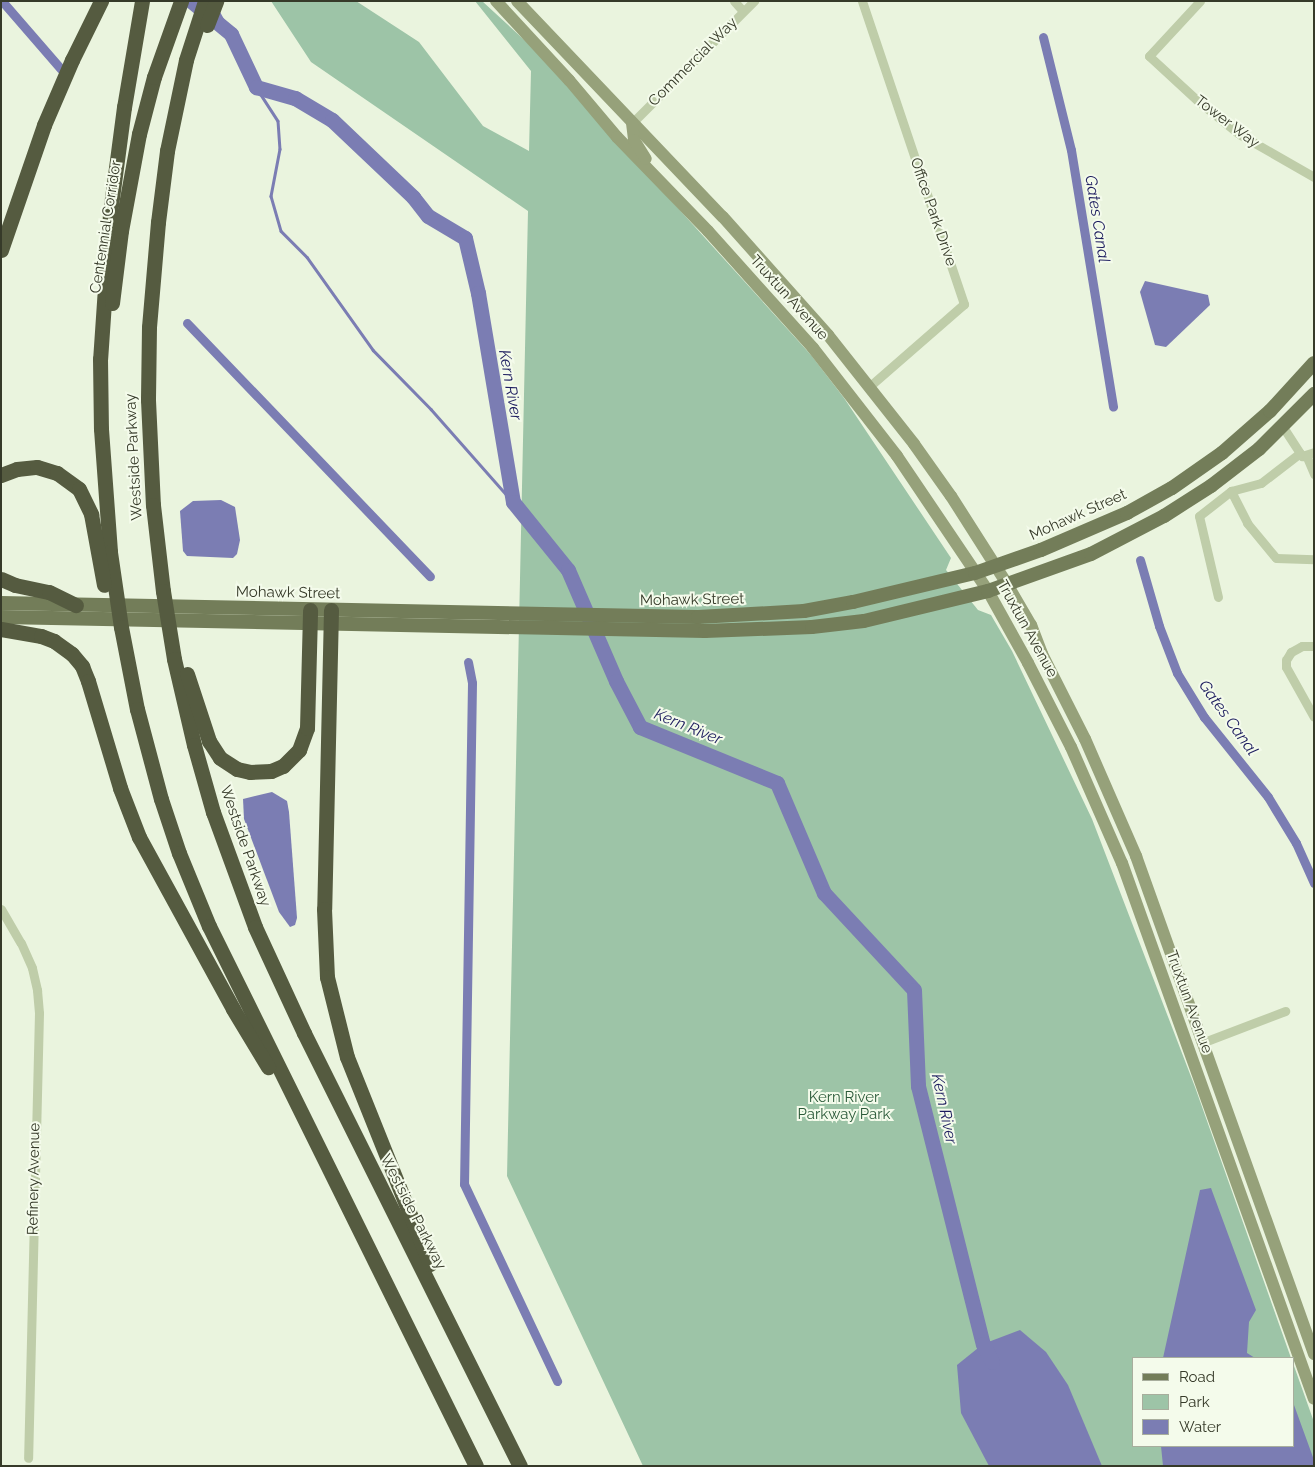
<!DOCTYPE html>
<html>
<head>
<meta charset="utf-8">
<style>
  body { margin:0 }
  #map { position:relative; width:1315px; height:1467px; overflow:hidden; background:#eaf4de; font-family:Raleway,sans-serif }
  div>[style] { position:absolute }
  .green>* { inset:0; background:#9dc4a7 }
  .water>* { inset:0; background:#7b7db3 }
  .stream>* { height:2.5px; margin:-1.25px; padding:0 1.25px; transform-origin:1.25px; border-radius:1.25px; background:#7b7db3 }
  .canal>* { height:9px; margin:-4.5px; padding:0 4.5px; transform-origin:4.5px; border-radius:4.5px; background:#7b7db3 }
  .river>* { height:15px; margin:-7.5px; padding:0 7.5px; transform-origin:7.5px; border-radius:7.5px; background:#7b7db3 }
  .minor>* { height:9px; margin:-4.5px; padding:0 4.5px; transform-origin:4.5px; border-radius:4.5px; background:#bfcda9 }
  .secondary>* { height:12px; margin:-6px; padding:0 6px; transform-origin:6px; border-radius:6px; background:#96a17a }
  .primary>* { height:14px; margin:-7px; padding:0 7px; transform-origin:7px; border-radius:7px; background:#737d59 }
  .motorway>* { height:15px; margin:-7.5px; padding:0 7.5px; transform-origin:7.5px; border-radius:7.5px; background:#555b40 }
  span { translate:-50% -50%; white-space:nowrap; text-align:center; line-height:1.15; -webkit-text-stroke:4px #f4fbeb; paint-order:stroke }
  .street-label { font-size:15px; color:#363a29 }
  .park-label { font-size:15px; color:#2b5a39 }
  .water-label { font-size:16px; color:#1c1c5e; font-style:italic }
  .frame { position:absolute; inset:0; border:2px solid #363a29; pointer-events:none }
  .legend { position:absolute; left:1132px; top:1357px; width:162px; height:90px; box-sizing:border-box; background:#f4fbeb; border:1px solid #a8ae9d; margin:0; padding:6px 9px; list-style:none; font-size:15px; color:#363a29 }
  .legend li { display:flex; align-items:center; gap:10px; height:25px }
  .legend b { width:25px; border:1px solid #a8ae9d }
</style>
</head>
<body>
<div id="map">
  <div class="green">
    <i style="clip-path:polygon(271px 1px,356px 1px,419px 42px,483px 126px,529px 151px,531px 71px,475px 1px,482px 1px,533px 48px,811px 355px,844px 398px,951px 558px,946px 570px,978px 610px,991px 615px,1012px 651px,1092px 819px,1195px 1087px,1291px 1358px,1134px 1358px,1134px 1446px,1294px 1446px,1294px 1366px,1314px 1422px,1314px 1466px,643px 1466px,507px 1176px,528px 211px,311px 62px)"></i>
  </div>
  <div class="water">
    <i style="clip-path:polygon(1145px 281px,1208px 295px,1210px 305px,1166px 347px,1155px 345px,1140px 292px)"></i>
    <i style="clip-path:polygon(221px 500px,235px 507px,240px 540px,237px 554px,233px 558px,187px 556px,183px 551px,180px 511px,193px 501px)"></i>
    <i style="clip-path:polygon(272px 792px,287px 801px,289px 812px,297px 918px,295px 925px,290px 927px,279px 912px,244px 819px,243px 799px)"></i>
    <i style="clip-path:polygon(1211px 1188px,1256px 1310px,1249px 1322px,1247px 1353px,1255px 1358px,1163px 1358px,1200px 1190px)"></i>
    <i style="clip-path:polygon(1020px 1330px,1046px 1352px,1068px 1385px,1102px 1466px,989px 1466px,961px 1413px,957px 1365px,983px 1344px)"></i>
    <i style="clip-path:polygon(1294px 1405px,1314px 1460px,1314px 1466px,1163px 1466px,1161px 1446px,1294px 1446px)"></i>
  </div>
  <div class="stream">
    <i style="left:218px;top:11px;width:26px;rotate:61deg"></i>
    <i style="left:256px;top:87px;width:40px;rotate:57.1deg"></i>
    <i style="left:278px;top:121px;width:28px;rotate:86deg"></i>
    <i style="left:280px;top:149px;width:48px;rotate:100.8deg"></i>
    <i style="left:271px;top:196px;width:36px;rotate:74deg"></i>
    <i style="left:281px;top:231px;width:37px;rotate:45deg"></i>
    <i style="left:307px;top:257px;width:114px;rotate:54.6deg"></i>
    <i style="left:373px;top:350px;width:83px;rotate:45.5deg"></i>
    <i style="left:431px;top:409px;width:124px;rotate:48.6deg"></i>
  </div>
  <div class="canal">
    <i style="left:2px;top:1px;width:90px;rotate:49.1deg"></i>
    <i style="left:1043px;top:37px;width:116px;rotate:76.1deg"></i>
    <i style="left:1071px;top:150px;width:260px;rotate:80.7deg"></i>
    <i style="left:187px;top:323px;width:351px;rotate:46.2deg"></i>
    <i style="left:1140px;top:560px;width:69px;rotate:73.9deg"></i>
    <i style="left:1159px;top:626px;width:50px;rotate:69deg"></i>
    <i style="left:1177px;top:673px;width:52px;rotate:58.5deg"></i>
    <i style="left:1204px;top:717px;width:102px;rotate:51.3deg"></i>
    <i style="left:1268px;top:797px;width:54px;rotate:58.7deg"></i>
    <i style="left:1296px;top:843px;width:44px;rotate:65.8deg"></i>
    <i style="left:468px;top:662px;width:21px;rotate:79deg"></i>
    <i style="left:472px;top:683px;width:501px;rotate:90.91deg"></i>
    <i style="left:464px;top:1184px;width:218px;rotate:64.7deg"></i>
  </div>
  <div class="river">
    <i style="left:191px;top:1px;width:52px;rotate:39.5deg"></i>
    <i style="left:231px;top:34px;width:59px;rotate:64.7deg"></i>
    <i style="left:256px;top:87px;width:41px;rotate:15.8deg"></i>
    <i style="left:295px;top:98px;width:43px;rotate:30.7deg"></i>
    <i style="left:332px;top:120px;width:112px;rotate:43.5deg"></i>
    <i style="left:413px;top:197px;width:24px;rotate:52deg"></i>
    <i style="left:428px;top:216px;width:43px;rotate:30.7deg"></i>
    <i style="left:465px;top:238px;width:57px;rotate:76.7deg"></i>
    <i style="left:478px;top:293px;width:212px;rotate:80.5deg"></i>
    <i style="left:513px;top:502px;width:87px;rotate:51deg"></i>
    <i style="left:568px;top:570px;width:121px;rotate:66.6deg"></i>
    <i style="left:616px;top:681px;width:52px;rotate:62.4deg"></i>
    <i style="left:640px;top:727px;width:148px;rotate:22.2deg"></i>
    <i style="left:777px;top:783px;width:120px;rotate:66.9deg"></i>
    <i style="left:824px;top:893px;width:132px;rotate:47.1deg"></i>
    <i style="left:914px;top:990px;width:96px;rotate:87.6deg"></i>
    <i style="left:918px;top:1086px;width:266px;rotate:75.9deg"></i>
    <i style="left:983px;top:1344px;width:20px;rotate:63deg"></i>
  </div>
  <div class="minor">
    <i style="left:734px;top:1px;width:13px;rotate:48deg"></i>
    <i style="left:862px;top:1px;width:320px;rotate:71.4deg"></i>
    <i style="left:964px;top:304px;width:125px;rotate:138.9deg"></i>
    <i style="left:1200px;top:1px;width:75px;rotate:132.8deg"></i>
    <i style="left:1149px;top:56px;width:67px;rotate:42.6deg"></i>
    <i style="left:1198px;top:101px;width:53px;rotate:38.8deg"></i>
    <i style="left:1239px;top:134px;width:86px;rotate:29.8deg"></i>
    <i style="left:632px;top:123px;width:173px;rotate:-45deg"></i>
    <i style="left:1283px;top:427px;width:35px;rotate:57deg"></i>
    <i style="left:1302px;top:456px;width:13px;rotate:-18deg"></i>
    <i style="left:1306px;top:455px;width:21px;rotate:67deg"></i>
    <i style="left:1231px;top:491px;width:36px;rotate:63deg"></i>
    <i style="left:1247px;top:523px;width:45px;rotate:50.4deg"></i>
    <i style="left:1276px;top:558px;width:38px;rotate:2deg"></i>
    <i style="left:1218px;top:597px;width:83px;rotate:-103.2deg"></i>
    <i style="left:1199px;top:516px;width:41px;rotate:-38deg"></i>
    <i style="left:1231px;top:491px;width:31px;rotate:-15deg"></i>
    <i style="left:1261px;top:483px;width:49px;rotate:-37.6deg"></i>
    <i style="left:1314px;top:646px;width:12px;rotate:180deg"></i>
    <i style="left:1302px;top:646px;width:13px;rotate:151deg"></i>
    <i style="left:1291px;top:652px;width:9px;rotate:122deg"></i>
    <i style="left:1286px;top:660px;width:7px;rotate:90deg"></i>
    <i style="left:1286px;top:667px;width:57px;rotate:60.8deg"></i>
    <i style="left:1px;top:909px;width:39px;rotate:60deg"></i>
    <i style="left:21px;top:943px;width:27px;rotate:66deg"></i>
    <i style="left:32px;top:968px;width:23px;rotate:77deg"></i>
    <i style="left:37px;top:990px;width:23px;rotate:85deg"></i>
    <i style="left:39px;top:1013px;width:445px;rotate:91.4deg"></i>
    <i style="left:1204px;top:1042px;width:87px;rotate:-20.9deg"></i>
  </div>
  <div class="secondary">
    <i style="left:496px;top:1px;width:108px;rotate:47.3deg"></i>
    <i style="left:569px;top:80px;width:75px;rotate:49.9deg"></i>
    <i style="left:617px;top:137px;width:131px;rotate:45.9deg"></i>
    <i style="left:708px;top:231px;width:157px;rotate:48.1deg"></i>
    <i style="left:813px;top:348px;width:137px;rotate:52.1deg"></i>
    <i style="left:897px;top:456px;width:163px;rotate:56deg"></i>
    <i style="left:988px;top:591px;width:82px;rotate:60.9deg"></i>
    <i style="left:1028px;top:663px;width:94px;rotate:62.9deg"></i>
    <i style="left:1071px;top:747px;width:127px;rotate:66.3deg"></i>
    <i style="left:1122px;top:863px;width:569px;rotate:70.29deg"></i>
    <i style="left:517px;top:1px;width:298px;rotate:46.4deg"></i>
    <i style="left:723px;top:217px;width:158px;rotate:48.3deg"></i>
    <i style="left:828px;top:335px;width:139px;rotate:51.7deg"></i>
    <i style="left:914px;top:444px;width:64px;rotate:54.6deg"></i>
    <i style="left:951px;top:496px;width:104px;rotate:57.5deg"></i>
    <i style="left:1007px;top:584px;width:48px;rotate:59.7deg"></i>
    <i style="left:1031px;top:625px;width:31px;rotate:69deg"></i>
    <i style="left:1042px;top:654px;width:95px;rotate:63.2deg"></i>
    <i style="left:1085px;top:739px;width:128px;rotate:66.4deg"></i>
    <i style="left:1136px;top:856px;width:529px;rotate:70.33deg"></i>
    <i style="left:632px;top:123px;width:17px;rotate:83deg"></i>
    <i style="left:634px;top:140px;width:22px;rotate:58deg"></i>
  </div>
  <div class="primary">
    <i style="left:1px;top:603px;width:697px;rotate:1.15deg"></i>
    <i style="left:698px;top:617px;width:106px;rotate:-3.2deg"></i>
    <i style="left:804px;top:611px;width:50px;rotate:-10.4deg"></i>
    <i style="left:853px;top:602px;width:125px;rotate:-13.4deg"></i>
    <i style="left:975px;top:573px;width:70px;rotate:-19.2deg"></i>
    <i style="left:1041px;top:550px;width:94px;rotate:-23.3deg"></i>
    <i style="left:1127px;top:513px;width:51px;rotate:-29.1deg"></i>
    <i style="left:1172px;top:488px;width:61px;rotate:-35deg"></i>
    <i style="left:1222px;top:453px;width:64px;rotate:-41.2deg"></i>
    <i style="left:1270px;top:411px;width:65px;rotate:-47.5deg"></i>
    <i style="left:1px;top:617px;width:704px;rotate:1.14deg"></i>
    <i style="left:705px;top:631px;width:107px;rotate:-2.1deg"></i>
    <i style="left:812px;top:627px;width:52px;rotate:-6.6deg"></i>
    <i style="left:864px;top:621px;width:128px;rotate:-13.6deg"></i>
    <i style="left:988px;top:591px;width:109px;rotate:-19.8deg"></i>
    <i style="left:1091px;top:554px;width:82px;rotate:-27.5deg"></i>
    <i style="left:1164px;top:516px;width:56px;rotate:-32.6deg"></i>
    <i style="left:1211px;top:486px;width:61px;rotate:-37.6deg"></i>
    <i style="left:1259px;top:449px;width:78px;rotate:-45deg"></i>
  </div>
  <div class="motorway">
    <i style="left:142px;top:1px;width:108px;rotate:99.6deg"></i>
    <i style="left:124px;top:107px;width:108px;rotate:97.5deg"></i>
    <i style="left:110px;top:214px;width:145px;rotate:93.9deg"></i>
    <i style="left:100px;top:359px;width:70px;rotate:89.2deg"></i>
    <i style="left:101px;top:429px;width:123px;rotate:85.8deg"></i>
    <i style="left:110px;top:552px;width:76px;rotate:81.7deg"></i>
    <i style="left:121px;top:627px;width:84px;rotate:79deg"></i>
    <i style="left:137px;top:709px;width:93px;rotate:75.1deg"></i>
    <i style="left:161px;top:799px;width:57px;rotate:71.6deg"></i>
    <i style="left:179px;top:853px;width:79px;rotate:67.7deg"></i>
    <i style="left:209px;top:926px;width:602px;rotate:63.69deg"></i>
    <i style="left:205px;top:1px;width:62px;rotate:107.9deg"></i>
    <i style="left:186px;top:60px;width:93px;rotate:101.8deg"></i>
    <i style="left:167px;top:151px;width:72px;rotate:97.2deg"></i>
    <i style="left:158px;top:222px;width:105px;rotate:94.9deg"></i>
    <i style="left:149px;top:327px;width:73px;rotate:90.8deg"></i>
    <i style="left:148px;top:400px;width:105px;rotate:87.3deg"></i>
    <i style="left:153px;top:505px;width:87px;rotate:83.4deg"></i>
    <i style="left:163px;top:591px;width:69px;rotate:80.8deg"></i>
    <i style="left:174px;top:659px;width:88px;rotate:76.9deg"></i>
    <i style="left:194px;top:745px;width:70px;rotate:74.2deg"></i>
    <i style="left:213px;top:812px;width:122px;rotate:69.9deg"></i>
    <i style="left:255px;top:927px;width:117px;rotate:65.2deg"></i>
    <i style="left:304px;top:1033px;width:484px;rotate:63.5deg"></i>
    <i style="left:207px;top:25px;width:26px;rotate:-69deg"></i>
    <i style="left:1px;top:250px;width:132px;rotate:-71deg"></i>
    <i style="left:44px;top:125px;width:71px;rotate:-66.7deg"></i>
    <i style="left:72px;top:60px;width:66px;rotate:-63.8deg"></i>
    <i style="left:112px;top:303px;width:73px;rotate:-82.9deg"></i>
    <i style="left:121px;top:231px;width:99px;rotate:-79.5deg"></i>
    <i style="left:139px;top:134px;width:59px;rotate:-75.3deg"></i>
    <i style="left:154px;top:77px;width:81px;rotate:-70.4deg"></i>
    <i style="left:1px;top:475px;width:17px;rotate:-21deg"></i>
    <i style="left:17px;top:469px;width:20px;rotate:-6deg"></i>
    <i style="left:37px;top:467px;width:21px;rotate:17deg"></i>
    <i style="left:57px;top:473px;width:27px;rotate:36deg"></i>
    <i style="left:79px;top:489px;width:28px;rotate:64deg"></i>
    <i style="left:91px;top:514px;width:72px;rotate:79.6deg"></i>
    <i style="left:1px;top:579px;width:15px;rotate:23deg"></i>
    <i style="left:15px;top:585px;width:35px;rotate:12deg"></i>
    <i style="left:49px;top:592px;width:30px;rotate:26deg"></i>
    <i style="left:331px;top:610px;width:299px;rotate:91.3deg"></i>
    <i style="left:324px;top:909px;width:68px;rotate:87.5deg"></i>
    <i style="left:327px;top:977px;width:82px;rotate:76deg"></i>
    <i style="left:347px;top:1057px;width:223px;rotate:68.2deg"></i>
    <i style="left:1px;top:629px;width:41px;rotate:9.9deg"></i>
    <i style="left:41px;top:636px;width:14px;rotate:21deg"></i>
    <i style="left:54px;top:641px;width:22px;rotate:36deg"></i>
    <i style="left:72px;top:654px;width:16px;rotate:50deg"></i>
    <i style="left:82px;top:666px;width:16px;rotate:68deg"></i>
    <i style="left:88px;top:681px;width:112px;rotate:73.3deg"></i>
    <i style="left:120px;top:788px;width:53px;rotate:68.8deg"></i>
    <i style="left:139px;top:837px;width:196px;rotate:61.3deg"></i>
    <i style="left:233px;top:1009px;width:68px;rotate:58.9deg"></i>
    <i style="left:187px;top:674px;width:71px;rotate:71.8deg"></i>
    <i style="left:209px;top:741px;width:20px;rotate:57deg"></i>
    <i style="left:220px;top:758px;width:20px;rotate:33deg"></i>
    <i style="left:237px;top:769px;width:13px;rotate:13deg"></i>
    <i style="left:250px;top:772px;width:21px;rotate:-3deg"></i>
    <i style="left:271px;top:771px;width:13px;rotate:-23deg"></i>
    <i style="left:283px;top:766px;width:23px;rotate:-45deg"></i>
    <i style="left:299px;top:750px;width:23px;rotate:-70deg"></i>
    <i style="left:307px;top:728px;width:118px;rotate:-88.5deg"></i>
  </div>
  <div class="street-label">
    <span style="left:693px;top:62px;rotate:-45deg">Commercial Way</span>
    <span style="left:1227px;top:122px;rotate:37deg">Tower Way</span>
    <span style="left:933px;top:212px;rotate:71deg">Office Park Drive</span>
    <span style="left:106px;top:227px;rotate:-81deg">Centennial Corridor</span>
    <span style="left:789px;top:298px;rotate:48deg">Truxtun Avenue</span>
    <span style="left:134px;top:457px;rotate:-93deg">Westside Parkway</span>
    <span style="left:1078px;top:515px;rotate:-24deg">Mohawk Street</span>
    <span style="left:288px;top:593px;rotate:1deg">Mohawk Street</span>
    <span style="left:692px;top:600px;rotate:-1deg">Mohawk Street</span>
    <span style="left:1027px;top:629px;rotate:61deg">Truxtun Avenue</span>
    <span style="left:245px;top:846px;rotate:71deg">Westside Parkway</span>
    <span style="left:1189px;top:1002px;rotate:70deg">Truxtun Avenue</span>
    <span style="left:34px;top:1179px;rotate:-89deg">Refinery Avenue</span>
    <span style="left:413px;top:1212px;rotate:63deg">Westside Parkway</span>
  </div>
  <div class="park-label">
    <span style="left:844px;top:1106px">Kern River<br>Parkway Park</span>
  </div>
  <div class="water-label">
    <span style="left:1097px;top:219px;rotate:81deg">Gates Canal</span>
    <span style="left:510px;top:385px;rotate:80deg">Kern River</span>
    <span style="left:1228px;top:718px;rotate:54deg">Gates Canal</span>
    <span style="left:688px;top:727px;rotate:22deg">Kern River</span>
    <span style="left:944px;top:1109px;rotate:78deg">Kern River</span>
  </div>
  <div class="frame"></div>
  <ul class="legend">
  <li><b style="height:6px;background:#737d59"></b>Road</li>
  <li><b style="height:14px;background:#9dc4a7"></b>Park</li>
  <li><b style="height:14px;background:#7b7db3"></b>Water</li>
  </ul>
</div>
</body>
</html>
